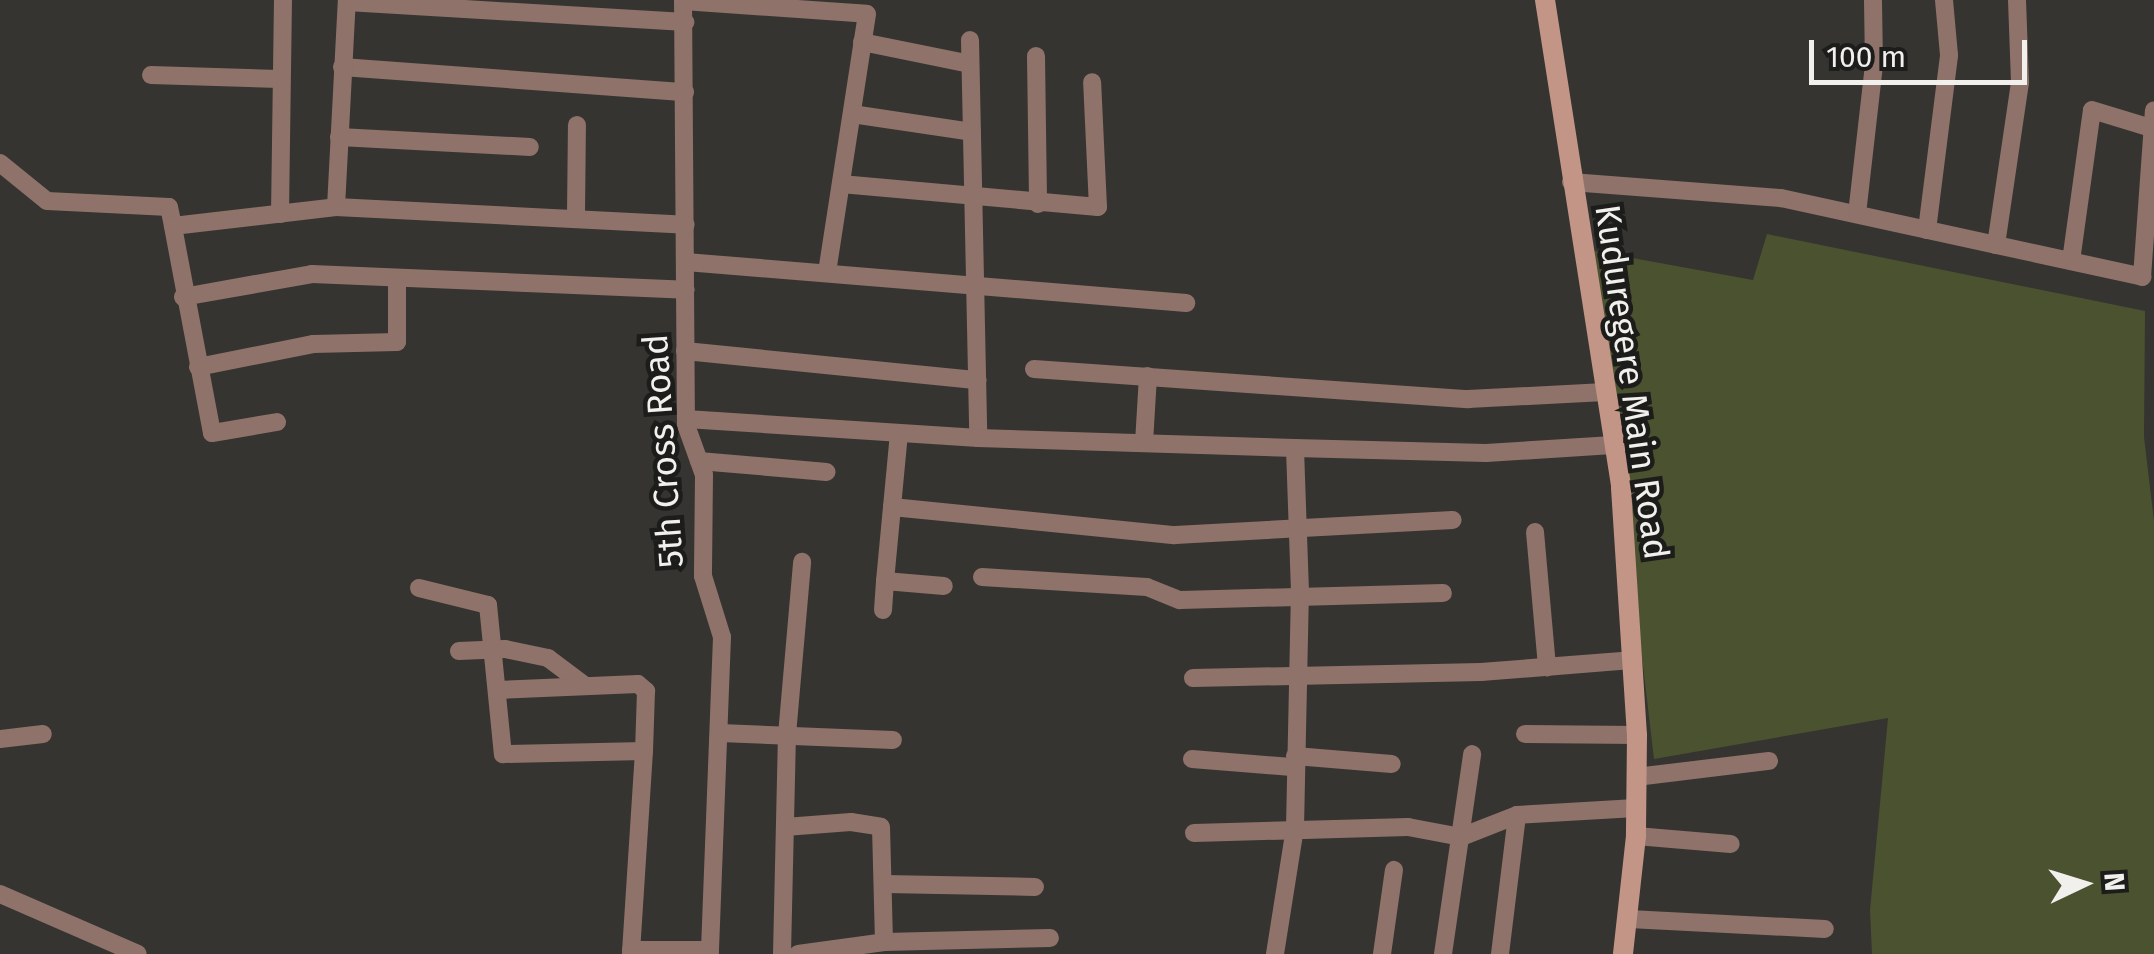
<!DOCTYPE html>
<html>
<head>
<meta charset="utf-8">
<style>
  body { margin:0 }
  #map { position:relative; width:2154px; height:954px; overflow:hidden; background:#353430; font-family:"Fira Sans",sans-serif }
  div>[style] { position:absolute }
  .green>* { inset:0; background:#4b5230 }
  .street>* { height:18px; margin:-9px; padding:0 9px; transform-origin:9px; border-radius:9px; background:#8f726a }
  .secondary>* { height:20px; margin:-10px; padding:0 10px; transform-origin:10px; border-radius:10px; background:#c29587 }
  span { translate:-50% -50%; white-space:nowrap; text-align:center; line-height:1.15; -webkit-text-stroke:9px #1c1c1a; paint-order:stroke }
  .street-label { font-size:35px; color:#f1f0ed }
  .north { position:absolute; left:2034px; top:834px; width:100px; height:100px; -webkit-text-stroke:8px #1c1c1a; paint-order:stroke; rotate:86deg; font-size:28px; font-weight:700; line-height:40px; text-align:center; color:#f1f0ed }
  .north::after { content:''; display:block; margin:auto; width:35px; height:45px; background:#f1f0ed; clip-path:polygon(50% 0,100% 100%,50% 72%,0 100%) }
  .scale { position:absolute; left:1809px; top:40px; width:218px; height:45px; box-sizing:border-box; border:5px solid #f1f0ed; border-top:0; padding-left:12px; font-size:30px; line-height:35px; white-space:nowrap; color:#f1f0ed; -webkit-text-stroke:8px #1c1c1a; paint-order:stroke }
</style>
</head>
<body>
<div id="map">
  <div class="green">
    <i style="clip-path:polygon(1767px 234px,2145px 311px,2144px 437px,2154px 521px,2154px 954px,1872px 954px,1870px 910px,1888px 718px,1654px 759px,1594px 251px,1753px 280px)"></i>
  </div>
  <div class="street">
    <i style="left:683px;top:0;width:425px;rotate:89.6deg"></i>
    <i style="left:686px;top:425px;width:53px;rotate:70.2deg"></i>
    <i style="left:704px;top:475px;width:101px;rotate:90.6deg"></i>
    <i style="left:703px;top:576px;width:64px;rotate:72.7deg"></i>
    <i style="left:722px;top:637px;width:317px;rotate:92.2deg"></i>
    <i style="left:683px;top:1px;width:184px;rotate:4deg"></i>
    <i style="left:867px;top:14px;width:262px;rotate:98.8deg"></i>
    <i style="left:347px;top:2px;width:339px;rotate:3.4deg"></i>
    <i style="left:970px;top:40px;width:398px;rotate:88.8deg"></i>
    <i style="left:862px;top:42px;width:110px;rotate:11.5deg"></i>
    <i style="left:1036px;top:56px;width:148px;rotate:89.2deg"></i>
    <i style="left:342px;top:67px;width:344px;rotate:4.2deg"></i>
    <i style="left:151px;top:75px;width:128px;rotate:1.8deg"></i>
    <i style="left:852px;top:114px;width:121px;rotate:8.5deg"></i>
    <i style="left:339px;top:137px;width:191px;rotate:3deg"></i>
    <i style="left:0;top:163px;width:60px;rotate:39deg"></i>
    <i style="left:47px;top:201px;width:122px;rotate:2.8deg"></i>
    <i style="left:169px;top:207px;width:19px;rotate:78deg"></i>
    <i style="left:1571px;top:182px;width:211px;rotate:4.4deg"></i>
    <i style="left:1781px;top:198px;width:370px;rotate:12.3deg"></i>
    <i style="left:2142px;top:277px;width:167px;rotate:-85.9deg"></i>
    <i style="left:841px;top:184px;width:258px;rotate:5.1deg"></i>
    <i style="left:1098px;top:207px;width:125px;rotate:-92.7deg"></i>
    <i style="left:336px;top:207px;width:350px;rotate:2.9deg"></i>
    <i style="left:280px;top:214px;width:214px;rotate:-89.2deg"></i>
    <i style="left:1857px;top:214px;width:150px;rotate:-83.5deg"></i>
    <i style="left:1874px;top:65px;width:65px;rotate:-90.9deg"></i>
    <i style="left:576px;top:215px;width:90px;rotate:-89.4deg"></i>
    <i style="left:1927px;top:230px;width:176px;rotate:-82.8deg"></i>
    <i style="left:1949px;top:55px;width:55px;rotate:-95.2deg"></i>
    <i style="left:1996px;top:245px;width:165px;rotate:-81.6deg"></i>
    <i style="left:2020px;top:82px;width:82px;rotate:-92.1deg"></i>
    <i style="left:2071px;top:261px;width:152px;rotate:-82.1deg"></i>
    <i style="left:2092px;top:110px;width:65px;rotate:17deg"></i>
    <i style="left:686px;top:262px;width:502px;rotate:4.69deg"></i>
    <i style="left:183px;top:297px;width:131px;rotate:-10.1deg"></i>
    <i style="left:312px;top:274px;width:374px;rotate:2.4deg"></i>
    <i style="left:685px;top:351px;width:294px;rotate:5.7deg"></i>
    <i style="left:198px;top:367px;width:117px;rotate:-11.3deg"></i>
    <i style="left:313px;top:344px;width:84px;rotate:-1.4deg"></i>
    <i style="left:397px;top:342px;width:63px;rotate:-90deg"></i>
    <i style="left:1034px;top:369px;width:435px;rotate:4deg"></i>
    <i style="left:1468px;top:399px;width:137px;rotate:-2.9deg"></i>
    <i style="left:686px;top:419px;width:293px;rotate:3.7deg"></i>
    <i style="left:978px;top:438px;width:317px;rotate:1.8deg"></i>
    <i style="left:1295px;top:448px;width:191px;rotate:1.5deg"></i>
    <i style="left:1486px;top:453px;width:127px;rotate:-3.6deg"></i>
    <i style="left:277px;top:422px;width:66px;rotate:170.4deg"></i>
    <i style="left:212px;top:433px;width:211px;rotate:-100.7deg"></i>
    <i style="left:173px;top:226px;width:164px;rotate:-6.6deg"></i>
    <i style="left:336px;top:207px;width:207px;rotate:-87deg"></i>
    <i style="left:899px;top:433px;width:149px;rotate:95.4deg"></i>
    <i style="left:885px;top:581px;width:59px;rotate:4.8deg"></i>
    <i style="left:1144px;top:443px;width:67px;rotate:-86.6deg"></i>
    <i style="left:699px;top:461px;width:128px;rotate:4.9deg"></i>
    <i style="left:892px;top:507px;width:284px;rotate:5.7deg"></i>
    <i style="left:1175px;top:535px;width:278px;rotate:-3.1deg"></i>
    <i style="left:1535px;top:532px;width:136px;rotate:84.9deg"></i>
    <i style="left:982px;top:577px;width:165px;rotate:3.5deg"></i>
    <i style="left:1147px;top:587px;width:35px;rotate:22deg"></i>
    <i style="left:1180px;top:600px;width:263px;rotate:-1.5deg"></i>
    <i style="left:419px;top:588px;width:71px;rotate:13.8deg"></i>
    <i style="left:488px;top:605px;width:150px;rotate:84.3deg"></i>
    <i style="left:503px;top:754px;width:141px;rotate:-1.2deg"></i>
    <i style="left:644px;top:751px;width:203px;rotate:93.7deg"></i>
    <i style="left:883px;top:610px;width:29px;rotate:-86deg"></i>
    <i style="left:459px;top:651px;width:46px;rotate:-2.5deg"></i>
    <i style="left:505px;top:649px;width:44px;rotate:11.8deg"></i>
    <i style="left:548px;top:658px;width:45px;rotate:36.9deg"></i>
    <i style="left:1193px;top:678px;width:288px;rotate:-1.2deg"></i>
    <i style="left:1481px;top:672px;width:151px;rotate:-4.5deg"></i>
    <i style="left:497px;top:690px;width:141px;rotate:-2.4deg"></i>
    <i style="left:638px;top:684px;width:11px;rotate:41deg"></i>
    <i style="left:646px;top:691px;width:60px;rotate:91.9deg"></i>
    <i style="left:720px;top:733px;width:173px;rotate:2.3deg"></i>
    <i style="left:1525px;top:734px;width:112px;rotate:0.5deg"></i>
    <i style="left:0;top:739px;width:43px;rotate:-6.6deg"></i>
    <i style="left:1295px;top:756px;width:97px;rotate:4.7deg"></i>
    <i style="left:1192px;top:759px;width:100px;rotate:4.6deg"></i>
    <i style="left:1636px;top:777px;width:134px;rotate:-6.9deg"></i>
    <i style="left:785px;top:827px;width:66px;rotate:-4.3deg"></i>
    <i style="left:851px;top:822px;width:30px;rotate:9deg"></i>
    <i style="left:881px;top:827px;width:115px;rotate:88.5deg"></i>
    <i style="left:1194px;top:833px;width:214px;rotate:-1.6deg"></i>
    <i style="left:1408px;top:827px;width:54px;rotate:10.7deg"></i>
    <i style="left:1461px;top:837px;width:60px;rotate:-21.4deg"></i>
    <i style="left:1517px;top:815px;width:119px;rotate:-3.4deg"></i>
    <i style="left:1636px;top:836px;width:95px;rotate:4.8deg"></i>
    <i style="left:885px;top:884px;width:150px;rotate:1.1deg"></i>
    <i style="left:0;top:894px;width:150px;rotate:23.5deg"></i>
    <i style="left:1629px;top:919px;width:196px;rotate:2.9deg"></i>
    <i style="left:631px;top:950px;width:79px"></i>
    <i style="left:782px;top:954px;width:219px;rotate:-88.7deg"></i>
    <i style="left:787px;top:735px;width:174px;rotate:-85deg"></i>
    <i style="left:798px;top:954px;width:87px;rotate:-7.9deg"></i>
    <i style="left:884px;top:942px;width:166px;rotate:-1.4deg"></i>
    <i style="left:1275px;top:954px;width:128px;rotate:-81deg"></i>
    <i style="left:1295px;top:828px;width:236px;rotate:-88.8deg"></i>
    <i style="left:1300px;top:592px;width:144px;rotate:-92deg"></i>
    <i style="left:1382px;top:954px;width:85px;rotate:-81.9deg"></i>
    <i style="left:1443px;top:954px;width:202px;rotate:-81.7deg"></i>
    <i style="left:1500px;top:954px;width:140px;rotate:-83deg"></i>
  </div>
  <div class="secondary">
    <i style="left:1545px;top:0;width:494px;rotate:81.1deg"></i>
    <i style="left:1621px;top:488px;width:248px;rotate:86.3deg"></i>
    <i style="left:1637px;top:735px;width:101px;rotate:90.6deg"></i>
    <i style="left:1636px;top:836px;width:119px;rotate:96.3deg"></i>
  </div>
  <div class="street-label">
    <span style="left:1632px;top:382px;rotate:82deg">Kuduregere Main Road</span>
    <span style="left:663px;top:451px;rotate:-94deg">5th Cross Road</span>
  </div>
  <div class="north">N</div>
  <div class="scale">100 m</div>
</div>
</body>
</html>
